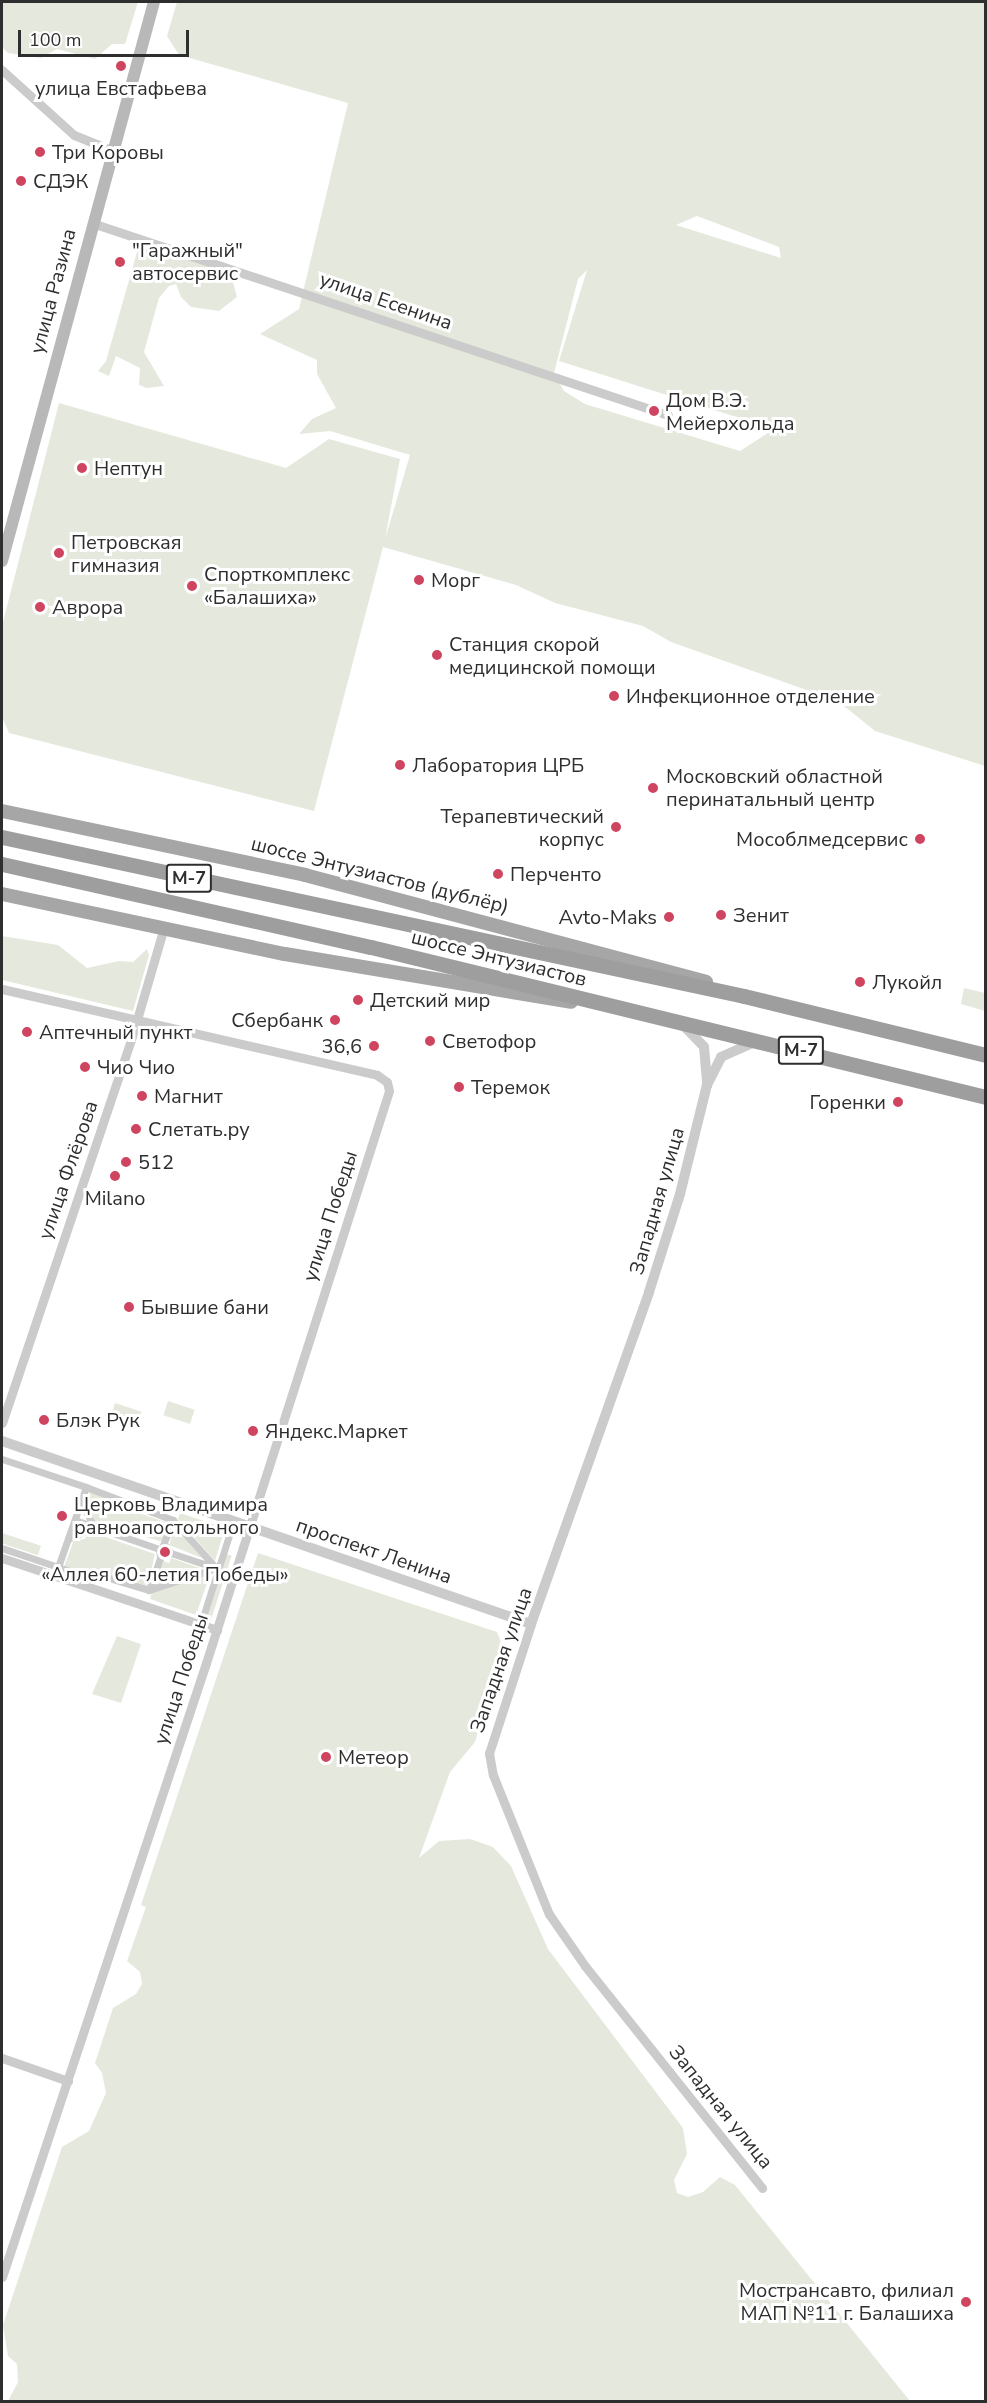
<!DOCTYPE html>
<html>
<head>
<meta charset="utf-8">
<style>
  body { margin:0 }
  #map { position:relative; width:987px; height:2403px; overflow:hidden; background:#fff; font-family:"Nunito Sans",sans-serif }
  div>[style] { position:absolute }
  .green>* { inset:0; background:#e5e9dd; transform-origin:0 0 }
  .pedestrian>* { height:7px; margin:-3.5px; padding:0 3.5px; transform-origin:3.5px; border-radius:3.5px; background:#cbcbcb }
  .minor>* { height:9px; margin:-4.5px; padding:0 4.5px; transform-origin:4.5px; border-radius:4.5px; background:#cbcbcb }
  .tertiary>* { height:10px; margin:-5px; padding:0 5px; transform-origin:5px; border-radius:5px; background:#cbcbcb }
  .secondary>* { height:12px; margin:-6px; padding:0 6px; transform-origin:6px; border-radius:6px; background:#b8b8b8 }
  .primary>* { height:14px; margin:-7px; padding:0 7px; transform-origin:7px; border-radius:7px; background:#a6a6a6 }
  .trunk>* { height:15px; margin:-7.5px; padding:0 7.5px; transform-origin:7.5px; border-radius:7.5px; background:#9e9e9e }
  .dots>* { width:16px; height:16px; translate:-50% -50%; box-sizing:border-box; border:3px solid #fff; border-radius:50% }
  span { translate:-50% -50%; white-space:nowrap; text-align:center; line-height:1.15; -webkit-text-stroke:6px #fff; paint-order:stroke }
  .shield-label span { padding:2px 4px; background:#fff; border:2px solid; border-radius:4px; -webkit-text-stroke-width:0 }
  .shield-label { font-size:18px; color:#2e2e2e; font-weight:700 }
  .poi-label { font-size:20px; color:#2e2e2e }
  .left { translate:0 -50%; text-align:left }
  .right { translate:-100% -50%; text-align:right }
  .street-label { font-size:20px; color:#2e2e2e }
  .frame { position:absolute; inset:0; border:3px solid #2e2e2e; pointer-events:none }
  .scale { position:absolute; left:18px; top:30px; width:171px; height:27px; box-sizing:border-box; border:3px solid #2e2e2e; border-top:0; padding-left:8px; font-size:18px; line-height:21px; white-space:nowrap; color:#2e2e2e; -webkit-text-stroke:4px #fff; paint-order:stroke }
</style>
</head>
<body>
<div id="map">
  <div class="green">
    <i style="clip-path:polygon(2px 2px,138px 2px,125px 44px,112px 44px,95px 59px,57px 49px,41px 58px,8px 53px,2px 47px)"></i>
    <i style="clip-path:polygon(evenodd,177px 2px,985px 2px,985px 766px,875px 731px,844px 706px,815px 693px,671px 642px,643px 626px,555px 603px,516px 585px,383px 547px,314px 811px,9px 733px,2px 717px,2px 626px,59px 403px,286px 468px,329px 439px,400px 459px,385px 539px,410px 455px,330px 431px,299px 434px,312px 419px,336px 408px,317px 374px,317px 360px,260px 334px,299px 309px,348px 103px,179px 55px,167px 36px,177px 2px,697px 216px,779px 247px,781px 258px,676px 225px,697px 216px,177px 2px,587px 270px,559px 361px,774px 429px,740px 451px,585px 404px,564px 391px,554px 373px,578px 279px,587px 270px)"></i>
    <i style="clip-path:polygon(151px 245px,231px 275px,237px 297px,219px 311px,191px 307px,181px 297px,176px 284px,169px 286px,159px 298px,144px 352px,164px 386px,147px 388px,139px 385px,140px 368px,116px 356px,109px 376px,98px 371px,106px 361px,137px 252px)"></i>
    <i style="clip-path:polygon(2px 936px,58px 945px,87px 968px,119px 961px,133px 962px,147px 949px,149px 955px,133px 1011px,2px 980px)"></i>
    <i style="clip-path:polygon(964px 988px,985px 993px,985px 1011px,961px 1004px)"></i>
    <i style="left:168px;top:1401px;width:28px;height:15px;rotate:18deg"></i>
    <i style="left:115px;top:1403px;width:28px;height:15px;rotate:18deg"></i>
    <i style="clip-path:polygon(91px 1489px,125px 1501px,123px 1508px,169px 1523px,163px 1542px,94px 1522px,85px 1506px)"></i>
    <i style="clip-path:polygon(180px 1513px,225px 1528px,215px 1561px,178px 1519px)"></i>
    <i style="clip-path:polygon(176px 1524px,207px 1560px,169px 1545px)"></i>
    <i style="clip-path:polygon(91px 1532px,155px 1554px,147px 1588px,91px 1570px,88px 1575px,64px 1567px,74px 1540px,84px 1539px)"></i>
    <i style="left:2px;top:1533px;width:41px;height:10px;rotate:18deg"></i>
    <i style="clip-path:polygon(258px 1553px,497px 1632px,503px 1648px,475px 1742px,450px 1772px,419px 1858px,439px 1841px,470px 1839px,493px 1847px,511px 1866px,548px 1949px,683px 2128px,687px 2154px,674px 2180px,677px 2193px,688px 2197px,703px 2192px,720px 2177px,735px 2185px,910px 2401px,8px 2401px,18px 2382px,17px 2364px,8px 2356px,3px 2325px,62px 2147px,89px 2131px,106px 2093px,102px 2073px,95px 2063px,113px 2008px,136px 1994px,142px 1984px,140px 1972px,127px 1961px,146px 1907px,141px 1905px)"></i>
    <i style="left:226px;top:1554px;width:6px;height:69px;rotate:18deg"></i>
    <i style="clip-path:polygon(171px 1558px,203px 1569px,154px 1586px,163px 1561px,169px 1563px)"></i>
    <i style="clip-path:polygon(211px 1572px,196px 1615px,150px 1599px,152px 1592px)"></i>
    <i style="clip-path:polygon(117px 1636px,141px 1644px,121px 1703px,92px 1694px)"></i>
  </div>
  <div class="pedestrian">
    <i style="left:2px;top:1459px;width:89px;rotate:18.4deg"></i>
    <i style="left:86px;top:1487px;width:85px;rotate:109.3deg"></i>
    <i style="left:58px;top:1567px;width:59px;rotate:-161.3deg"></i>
    <i style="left:86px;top:1487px;width:93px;rotate:20.8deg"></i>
    <i style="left:173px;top:1520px;width:64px;rotate:48.1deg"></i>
    <i style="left:216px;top:1568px;width:71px;rotate:161.8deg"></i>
    <i style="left:75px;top:1520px;width:89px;rotate:19deg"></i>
    <i style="left:68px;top:1539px;width:29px;rotate:-25deg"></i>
    <i style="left:94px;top:1527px;width:28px;rotate:-117deg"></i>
    <i style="left:163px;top:1545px;width:27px;rotate:-68deg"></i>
    <i style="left:165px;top:1545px;width:10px;rotate:53deg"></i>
    <i style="left:171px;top:1553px;width:44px;rotate:18.4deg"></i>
    <i style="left:58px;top:1567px;width:34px;rotate:19deg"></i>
    <i style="left:90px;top:1578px;width:5px;rotate:-68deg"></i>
    <i style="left:92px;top:1573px;width:59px;rotate:16.6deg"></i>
    <i style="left:149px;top:1590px;width:34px;rotate:-71deg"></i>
    <i style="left:160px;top:1558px;width:9px;rotate:-96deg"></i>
    <i style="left:202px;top:1620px;width:96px;rotate:-72.3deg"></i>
  </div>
  <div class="minor">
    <i style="left:2px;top:70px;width:97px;rotate:42.1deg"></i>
    <i style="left:74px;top:135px;width:40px;rotate:22deg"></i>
    <i style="left:92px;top:223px;width:607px;rotate:18.43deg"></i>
    <i style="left:2px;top:989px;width:385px;rotate:12.9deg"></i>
    <i style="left:377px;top:1075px;width:12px;rotate:35deg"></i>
    <i style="left:387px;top:1082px;width:9px;rotate:77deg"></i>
    <i style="left:389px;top:1091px;width:601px;rotate:107.74deg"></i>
    <i style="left:206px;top:1663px;width:647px;rotate:108.38deg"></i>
    <i style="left:2px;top:1423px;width:404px;rotate:-71.4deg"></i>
    <i style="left:131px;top:1040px;width:118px;rotate:-73.7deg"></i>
    <i style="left:2px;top:1558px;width:227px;rotate:18.5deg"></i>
    <i style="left:531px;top:1624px;width:136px;rotate:108deg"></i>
    <i style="left:489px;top:1753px;width:22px;rotate:80deg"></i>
    <i style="left:493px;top:1775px;width:150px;rotate:68.1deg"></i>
    <i style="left:549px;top:1914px;width:63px;rotate:55.3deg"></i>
    <i style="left:585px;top:1966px;width:284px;rotate:51.4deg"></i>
    <i style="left:2px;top:2058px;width:70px;rotate:19.2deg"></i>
  </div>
  <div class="tertiary">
    <i style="left:684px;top:1026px;width:29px;rotate:46deg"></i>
    <i style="left:704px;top:1047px;width:38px;rotate:85deg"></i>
    <i style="left:707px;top:1085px;width:31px;rotate:-63deg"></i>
    <i style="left:721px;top:1057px;width:37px;rotate:-24deg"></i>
    <i style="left:2px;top:1441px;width:560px;rotate:19.08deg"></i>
    <i style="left:531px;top:1624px;width:352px;rotate:-70.4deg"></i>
    <i style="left:649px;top:1292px;width:103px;rotate:-72.4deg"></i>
    <i style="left:680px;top:1194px;width:112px;rotate:-76.1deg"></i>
  </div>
  <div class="secondary">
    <i style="left:2px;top:561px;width:579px;rotate:-74.79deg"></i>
  </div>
  <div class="primary">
    <i style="left:2px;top:811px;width:310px;rotate:11.9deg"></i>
    <i style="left:305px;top:875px;width:415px;rotate:14.9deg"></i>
    <i style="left:2px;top:894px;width:289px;rotate:12deg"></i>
    <i style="left:285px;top:954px;width:290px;rotate:9.5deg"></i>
  </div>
  <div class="trunk">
    <i style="left:2px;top:837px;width:759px;rotate:12.09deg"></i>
    <i style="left:744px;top:996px;width:249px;rotate:13.7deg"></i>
    <i style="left:2px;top:864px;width:378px;rotate:12.7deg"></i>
    <i style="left:371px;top:947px;width:633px;rotate:13.71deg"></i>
  </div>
  <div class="dots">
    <i style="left:121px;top:66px;background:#cf4560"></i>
    <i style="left:40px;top:152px;background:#cf4560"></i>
    <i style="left:21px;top:181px;background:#cf4560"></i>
    <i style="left:120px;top:262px;background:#cf4560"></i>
    <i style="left:654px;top:411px;background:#cf4560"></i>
    <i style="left:82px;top:468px;background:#cf4560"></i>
    <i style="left:59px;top:553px;background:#cf4560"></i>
    <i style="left:419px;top:580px;background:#cf4560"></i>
    <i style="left:192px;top:586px;background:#cf4560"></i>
    <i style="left:40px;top:607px;background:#cf4560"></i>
    <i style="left:437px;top:655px;background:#cf4560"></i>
    <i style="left:614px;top:696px;background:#cf4560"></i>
    <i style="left:400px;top:765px;background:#cf4560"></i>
    <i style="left:653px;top:788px;background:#cf4560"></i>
    <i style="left:616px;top:827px;background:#cf4560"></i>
    <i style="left:920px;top:839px;background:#cf4560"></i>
    <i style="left:498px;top:874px;background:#cf4560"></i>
    <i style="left:721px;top:915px;background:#cf4560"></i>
    <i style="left:669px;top:917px;background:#cf4560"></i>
    <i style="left:860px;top:982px;background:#cf4560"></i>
    <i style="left:358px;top:1000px;background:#cf4560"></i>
    <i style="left:335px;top:1020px;background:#cf4560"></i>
    <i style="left:27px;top:1032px;background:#cf4560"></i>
    <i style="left:430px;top:1041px;background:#cf4560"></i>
    <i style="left:374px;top:1046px;background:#cf4560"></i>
    <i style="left:85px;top:1067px;background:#cf4560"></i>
    <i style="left:459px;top:1087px;background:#cf4560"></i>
    <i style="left:142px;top:1096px;background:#cf4560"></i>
    <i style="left:898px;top:1102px;background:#cf4560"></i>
    <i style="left:136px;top:1129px;background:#cf4560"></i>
    <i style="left:126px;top:1162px;background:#cf4560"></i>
    <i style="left:115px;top:1176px;background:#cf4560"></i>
    <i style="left:129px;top:1307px;background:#cf4560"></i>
    <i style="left:44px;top:1420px;background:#cf4560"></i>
    <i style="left:253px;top:1431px;background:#cf4560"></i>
    <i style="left:62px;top:1516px;background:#cf4560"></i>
    <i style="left:165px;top:1552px;background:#cf4560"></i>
    <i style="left:326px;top:1757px;background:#cf4560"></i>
    <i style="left:966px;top:2302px;background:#cf4560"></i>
  </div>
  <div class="shield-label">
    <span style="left:189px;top:878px">М-7</span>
    <span style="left:801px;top:1050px">М-7</span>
  </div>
  <div class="poi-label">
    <span style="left:121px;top:88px">улица Евстафьева</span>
    <span class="left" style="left:52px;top:152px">Три Коровы</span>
    <span class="left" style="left:33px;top:181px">СДЭК</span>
    <span class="left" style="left:132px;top:262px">"Гаражный"<br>автосервис</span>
    <span class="left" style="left:666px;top:412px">Дом В.Э.<br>Мейерхольда</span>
    <span class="left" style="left:94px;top:468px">Нептун</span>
    <span class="left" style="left:71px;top:554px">Петровская<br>гимназия</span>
    <span class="left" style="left:204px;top:586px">Спорткомплекс<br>«Балашиха»</span>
    <span class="left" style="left:431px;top:580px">Морг</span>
    <span class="left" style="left:52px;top:607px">Аврора</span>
    <span class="left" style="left:449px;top:656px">Станция скорой<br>медицинской помощи</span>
    <span class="left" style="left:626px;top:696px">Инфекционное отделение</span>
    <span class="left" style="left:412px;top:765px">Лаборатория ЦРБ</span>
    <span class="left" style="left:666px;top:788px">Московский областной<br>перинатальный центр</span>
    <span class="right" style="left:604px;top:828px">Терапевтический<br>корпус</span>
    <span class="right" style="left:908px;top:839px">Мособлмедсервис</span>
    <span class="left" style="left:510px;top:874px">Перченто</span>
    <span class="left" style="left:733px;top:915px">Зенит</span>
    <span class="right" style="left:657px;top:917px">Avto-Maks</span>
    <span class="left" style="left:872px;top:982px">Лукойл</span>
    <span class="left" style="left:370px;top:1000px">Детский мир</span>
    <span class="right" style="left:323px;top:1020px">Сбербанк</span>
    <span class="left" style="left:39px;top:1032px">Аптечный пункт</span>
    <span class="left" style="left:442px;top:1041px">Светофор</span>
    <span class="right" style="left:362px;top:1046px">36,6</span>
    <span class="left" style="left:97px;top:1067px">Чио Чио</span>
    <span class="left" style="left:471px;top:1087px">Теремок</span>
    <span class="left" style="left:154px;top:1096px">Магнит</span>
    <span class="right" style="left:886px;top:1102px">Горенки</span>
    <span class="left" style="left:148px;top:1129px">Слетать.ру</span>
    <span class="left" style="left:138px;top:1162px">512</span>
    <span style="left:115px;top:1198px">Milano</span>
    <span class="left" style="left:141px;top:1307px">Бывшие бани</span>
    <span class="left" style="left:56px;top:1420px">Блэк Рук</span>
    <span class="left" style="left:265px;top:1431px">Яндекс.Маркет</span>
    <span class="left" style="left:74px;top:1516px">Церковь Владимира<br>равноапостольного</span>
    <span style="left:165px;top:1574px">«Аллея 60-летия Победы»</span>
    <span class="left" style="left:338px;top:1757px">Метеор</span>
    <span class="right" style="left:954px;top:2302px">Мострансавто, филиал<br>МАП №11 г. Балашиха</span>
  </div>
  <div class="street-label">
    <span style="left:53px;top:291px;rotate:-75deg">улица Разина</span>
    <span style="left:386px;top:301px;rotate:19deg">улица Есенина</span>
    <span style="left:380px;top:875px;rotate:14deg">шоссе Энтузиастов (дублёр)</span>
    <span style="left:499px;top:958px;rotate:14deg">шоссе Энтузиастов</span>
    <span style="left:68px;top:1170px;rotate:-71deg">улица Флёрова</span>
    <span style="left:657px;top:1201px;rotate:-74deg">Западная улица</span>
    <span style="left:330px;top:1216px;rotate:-72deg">улица Победы</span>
    <span style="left:374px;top:1551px;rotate:19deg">проспект Ленина</span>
    <span style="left:501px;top:1660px;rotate:-71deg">Западная улица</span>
    <span style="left:181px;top:1679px;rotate:-72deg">улица Победы</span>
    <span style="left:721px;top:2107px;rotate:51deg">Западная улица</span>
  </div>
  <div class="frame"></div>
  <div class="scale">100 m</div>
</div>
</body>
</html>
